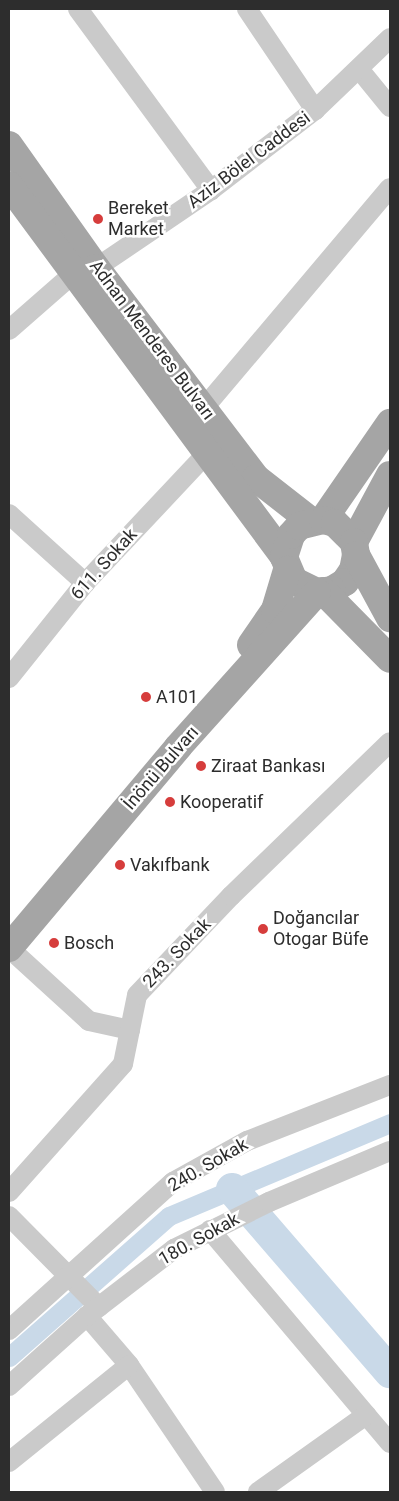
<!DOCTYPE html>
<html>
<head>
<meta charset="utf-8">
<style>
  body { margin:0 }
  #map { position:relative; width:399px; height:1501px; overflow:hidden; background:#fff; font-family:Roboto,sans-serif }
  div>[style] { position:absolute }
  .canal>* { height:19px; margin:-9.5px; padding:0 9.5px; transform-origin:9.5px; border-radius:9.5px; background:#c9d9e8 }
  .river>* { height:32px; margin:-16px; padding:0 16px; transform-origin:16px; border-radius:16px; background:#c9d9e8 }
  .street>* { height:20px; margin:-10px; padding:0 10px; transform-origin:10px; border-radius:10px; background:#cacaca }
  .primary>* { height:28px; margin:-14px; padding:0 14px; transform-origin:14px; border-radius:14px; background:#a5a5a5 }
  .dots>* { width:14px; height:14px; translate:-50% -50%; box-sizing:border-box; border:2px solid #fff; border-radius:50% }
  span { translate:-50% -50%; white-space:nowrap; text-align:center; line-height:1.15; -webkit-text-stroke:5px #fff; paint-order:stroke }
  .street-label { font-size:18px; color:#2d2d2d }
  .poi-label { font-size:18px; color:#2d2d2d }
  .left { translate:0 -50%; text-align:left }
  .frame { position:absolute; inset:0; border:10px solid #2d2d2d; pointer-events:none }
</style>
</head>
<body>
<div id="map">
  <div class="canal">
    <i style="left:9px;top:1357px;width:213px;rotate:-41.4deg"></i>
    <i style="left:169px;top:1216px;width:240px;rotate:-22.8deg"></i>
  </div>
  <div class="river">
    <i style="left:232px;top:1189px;width:242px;rotate:49.2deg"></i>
  </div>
  <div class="street">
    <i style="left:78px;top:9px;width:225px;rotate:53.7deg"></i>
    <i style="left:247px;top:9px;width:122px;rotate:56deg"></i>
    <i style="left:359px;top:69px;width:49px;rotate:50.8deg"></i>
    <i style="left:96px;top:268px;width:139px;rotate:-34.1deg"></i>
    <i style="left:211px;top:190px;width:131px;rotate:-37.6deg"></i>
    <i style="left:315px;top:110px;width:104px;rotate:-43.8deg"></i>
    <i style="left:9px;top:330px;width:85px;rotate:-41.2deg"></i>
    <i style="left:203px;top:409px;width:289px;rotate:-49.8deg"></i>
    <i style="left:9px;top:514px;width:103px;rotate:42.2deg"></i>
    <i style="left:9px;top:678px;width:122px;rotate:-51.3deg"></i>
    <i style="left:85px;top:583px;width:177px;rotate:-46.8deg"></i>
    <i style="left:9px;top:948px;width:108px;rotate:42.4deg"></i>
    <i style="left:89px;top:1021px;width:42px;rotate:12.4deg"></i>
    <i style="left:9px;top:1192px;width:171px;rotate:-48.3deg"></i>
    <i style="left:123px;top:1064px;width:70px;rotate:-78.5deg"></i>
    <i style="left:137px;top:995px;width:137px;rotate:-46.5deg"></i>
    <i style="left:231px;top:896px;width:221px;rotate:-44.1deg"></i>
    <i style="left:9px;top:1216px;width:128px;rotate:45.3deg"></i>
    <i style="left:210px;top:1230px;width:279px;rotate:49.8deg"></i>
    <i style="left:87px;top:1316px;width:65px;rotate:49.4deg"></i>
    <i style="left:129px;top:1365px;width:153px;rotate:55.9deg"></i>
    <i style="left:9px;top:1330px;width:221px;rotate:-42.1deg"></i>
    <i style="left:173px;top:1182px;width:85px;rotate:-29deg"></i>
    <i style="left:247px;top:1141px;width:154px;rotate:-21.4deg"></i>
    <i style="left:9px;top:1386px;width:105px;rotate:-41.9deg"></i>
    <i style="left:87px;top:1316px;width:110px;rotate:-37.6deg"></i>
    <i style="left:174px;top:1249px;width:106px;rotate:-26.3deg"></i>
    <i style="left:269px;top:1202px;width:131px;rotate:-22.9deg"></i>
    <i style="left:9px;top:1462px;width:154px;rotate:-38.9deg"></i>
    <i style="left:258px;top:1492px;width:133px;rotate:-35.5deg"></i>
  </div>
  <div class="primary">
    <i style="left:9px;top:145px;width:151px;rotate:54.7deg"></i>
    <i style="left:96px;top:268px;width:264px;rotate:52.7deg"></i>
    <i style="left:256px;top:478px;width:70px;rotate:38deg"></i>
    <i style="left:9px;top:185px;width:463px;rotate:53.5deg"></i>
    <i style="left:323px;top:520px;width:118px;rotate:-55.4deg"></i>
    <i style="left:354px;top:542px;width:76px;rotate:-61.8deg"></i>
    <i style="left:356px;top:555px;width:15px;rotate:101deg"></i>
    <i style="left:353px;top:570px;width:14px;rotate:124deg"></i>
    <i style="left:345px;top:582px;width:15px;rotate:148deg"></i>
    <i style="left:332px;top:590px;width:15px;rotate:172deg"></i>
    <i style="left:317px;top:592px;width:25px;rotate:-154deg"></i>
    <i style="left:294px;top:581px;width:26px;rotate:-113deg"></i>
    <i style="left:284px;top:557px;width:23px;rotate:-72deg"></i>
    <i style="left:291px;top:535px;width:12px;rotate:-48deg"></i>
    <i style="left:299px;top:526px;width:25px;rotate:-14deg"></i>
    <i style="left:323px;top:520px;width:12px;rotate:14deg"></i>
    <i style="left:335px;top:523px;width:27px;rotate:45deg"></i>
    <i style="left:354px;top:542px;width:13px;rotate:81deg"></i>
    <i style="left:356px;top:555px;width:72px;rotate:61.6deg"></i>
    <i style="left:323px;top:591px;width:95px;rotate:45.4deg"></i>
    <i style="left:251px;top:645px;width:42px;rotate:-55.6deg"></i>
    <i style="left:275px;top:610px;width:42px;rotate:-73.3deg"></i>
    <i style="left:9px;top:948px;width:263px;rotate:-49.9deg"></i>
    <i style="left:178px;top:747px;width:208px;rotate:-48.1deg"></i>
  </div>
  <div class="dots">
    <i style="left:98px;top:219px;background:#d63d3c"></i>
    <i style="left:146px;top:697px;background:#d63d3c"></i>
    <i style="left:201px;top:766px;background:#d63d3c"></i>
    <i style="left:170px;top:802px;background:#d63d3c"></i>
    <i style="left:120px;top:865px;background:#d63d3c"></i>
    <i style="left:263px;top:929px;background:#d63d3c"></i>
    <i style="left:54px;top:943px;background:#d63d3c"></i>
  </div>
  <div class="street-label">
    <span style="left:249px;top:160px;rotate:-37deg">Aziz Bölel Caddesi</span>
    <span style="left:152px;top:340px;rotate:53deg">Adnan Menderes Bulvarı</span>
    <span style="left:104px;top:564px;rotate:-48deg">611. Sokak</span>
    <span style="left:161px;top:768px;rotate:-49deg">İnönü Bulvarı</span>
    <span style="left:177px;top:953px;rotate:-46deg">243. Sokak</span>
    <span style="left:208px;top:1165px;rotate:-30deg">240. Sokak</span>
    <span style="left:199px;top:1239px;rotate:-29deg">180. Sokak</span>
  </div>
  <div class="poi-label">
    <span class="left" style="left:108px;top:219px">Bereket<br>Market</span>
    <span class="left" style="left:156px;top:697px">A101</span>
    <span class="left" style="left:211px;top:766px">Ziraat Bankası</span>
    <span class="left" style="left:180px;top:802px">Kooperatif</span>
    <span class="left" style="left:130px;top:865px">Vakıfbank</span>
    <span class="left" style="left:273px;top:929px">Doğancılar<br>Otogar Büfe</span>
    <span class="left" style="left:64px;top:943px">Bosch</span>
  </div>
  <div class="frame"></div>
</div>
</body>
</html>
